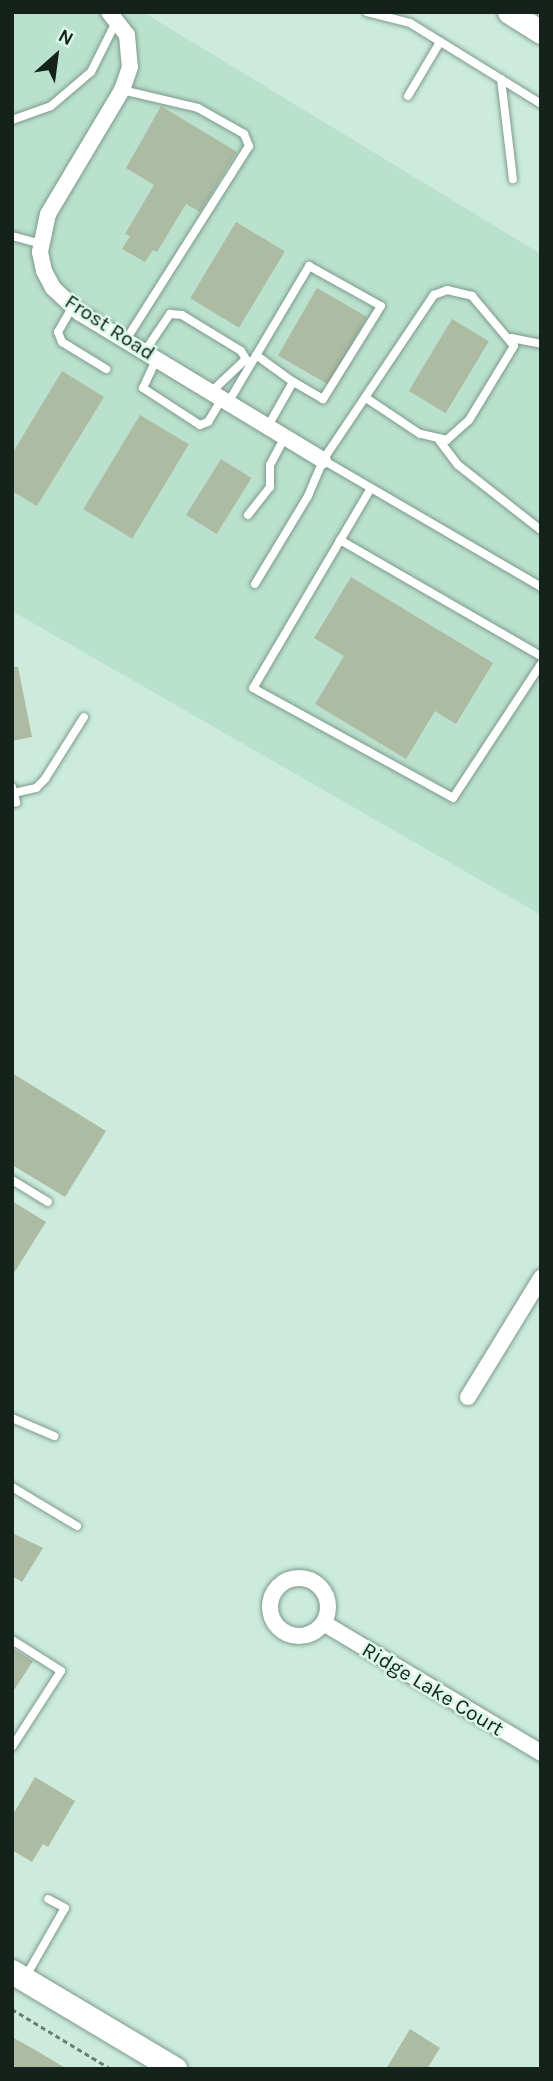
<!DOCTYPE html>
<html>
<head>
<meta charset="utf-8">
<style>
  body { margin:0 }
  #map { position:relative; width:553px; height:2081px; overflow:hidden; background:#ccebdc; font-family:Karla,sans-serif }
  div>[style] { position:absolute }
  .built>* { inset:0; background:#bae1ce }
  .building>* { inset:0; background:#adbba2; transform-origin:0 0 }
  .path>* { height:2.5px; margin-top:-1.25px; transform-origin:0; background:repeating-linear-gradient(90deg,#687c72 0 5px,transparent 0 8.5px) }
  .roads { filter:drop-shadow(0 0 2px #7d9a8b) drop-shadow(0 0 2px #7d9a8b) }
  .lane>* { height:8px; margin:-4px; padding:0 4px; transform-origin:4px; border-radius:4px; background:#fff }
  .street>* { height:16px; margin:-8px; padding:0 8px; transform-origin:8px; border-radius:8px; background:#fff }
  .street>.ring { margin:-8px; padding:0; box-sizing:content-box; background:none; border:16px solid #fff; border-radius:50% }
  .secondary>* { height:23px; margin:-11.5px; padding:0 11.5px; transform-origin:11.5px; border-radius:11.5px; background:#fff }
  .primary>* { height:24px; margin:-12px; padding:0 12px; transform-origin:12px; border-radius:12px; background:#fff }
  span { translate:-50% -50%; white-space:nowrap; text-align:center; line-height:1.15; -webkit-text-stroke:5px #d9f8e9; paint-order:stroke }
  .street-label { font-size:21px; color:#15211b }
  .frame { position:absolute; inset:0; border:14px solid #15211b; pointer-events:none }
  .north { position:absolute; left:21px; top:21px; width:70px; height:70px; -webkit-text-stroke:5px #d9f8e9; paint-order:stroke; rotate:28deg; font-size:19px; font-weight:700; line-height:28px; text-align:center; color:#15211b }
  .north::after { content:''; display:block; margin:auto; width:24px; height:32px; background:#15211b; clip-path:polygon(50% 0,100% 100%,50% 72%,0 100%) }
</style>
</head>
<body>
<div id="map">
  <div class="built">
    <i style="clip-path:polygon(12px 12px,143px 12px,541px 254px,541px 915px,12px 611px)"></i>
  </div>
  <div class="building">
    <i style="clip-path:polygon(161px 106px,237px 152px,200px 212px,186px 204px,157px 252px,153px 250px,145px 262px,122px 249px,130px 236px,125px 234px,154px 185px,126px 168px)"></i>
    <i style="left:236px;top:222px;width:57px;height:89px;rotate:31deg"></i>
    <i style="left:317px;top:288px;width:58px;height:78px;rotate:30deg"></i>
    <i style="left:452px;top:319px;width:43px;height:84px;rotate:31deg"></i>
    <i style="clip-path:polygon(62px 371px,104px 397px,37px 506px,12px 491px,12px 454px)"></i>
    <i style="left:140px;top:415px;width:57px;height:110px;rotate:31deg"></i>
    <i style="left:221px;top:459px;width:36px;height:66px;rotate:32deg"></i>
    <i style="clip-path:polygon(351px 577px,493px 663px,456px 724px,435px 711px,406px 759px,315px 704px,344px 656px,314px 638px)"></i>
    <i style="clip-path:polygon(12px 667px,18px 667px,32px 737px,12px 741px)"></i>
    <i style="clip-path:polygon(12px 1073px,106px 1131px,65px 1197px,12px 1165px)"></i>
    <i style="clip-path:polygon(12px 1201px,46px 1222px,12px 1276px)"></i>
    <i style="clip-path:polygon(12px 1533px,43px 1548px,22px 1582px,12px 1576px)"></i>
    <i style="clip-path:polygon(12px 1648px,33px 1661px,12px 1693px)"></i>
    <i style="clip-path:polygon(35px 1777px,75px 1801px,48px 1847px,43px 1844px,32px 1862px,12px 1850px,12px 1816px)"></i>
    <i style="clip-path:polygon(410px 2029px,440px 2048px,427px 2069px,386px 2069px)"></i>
    <i style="clip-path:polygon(12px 2037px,37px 2051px,67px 2069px,12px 2069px)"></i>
  </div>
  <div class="path">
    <i style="left:12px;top:2009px;width:116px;rotate:31.2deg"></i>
  </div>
  <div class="roads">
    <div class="lane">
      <i style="left:367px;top:12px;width:44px;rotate:14.3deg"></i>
      <i style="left:410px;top:23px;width:154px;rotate:31.7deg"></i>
      <i style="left:501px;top:79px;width:101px;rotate:83.2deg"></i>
      <i style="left:122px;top:90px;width:78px;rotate:13.3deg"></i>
      <i style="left:198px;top:108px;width:53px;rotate:29.5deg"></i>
      <i style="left:244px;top:134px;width:13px;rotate:67deg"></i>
      <i style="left:249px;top:146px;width:230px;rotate:122.4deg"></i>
      <i style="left:408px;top:96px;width:63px;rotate:-59.3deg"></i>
      <i style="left:12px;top:120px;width:41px;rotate:-19.7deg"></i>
      <i style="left:51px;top:106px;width:52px;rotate:-40.4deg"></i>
      <i style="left:91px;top:72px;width:58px;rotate:-63.4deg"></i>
      <i style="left:12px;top:236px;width:30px;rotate:15deg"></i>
      <i style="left:73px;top:306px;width:30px;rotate:120deg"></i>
      <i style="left:58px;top:332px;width:11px;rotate:68deg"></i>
      <i style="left:62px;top:342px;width:52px;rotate:31.5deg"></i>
      <i style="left:511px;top:338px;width:31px;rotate:11deg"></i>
      <i style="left:145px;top:351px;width:45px;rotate:-56deg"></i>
      <i style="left:170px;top:314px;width:12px;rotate:5deg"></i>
      <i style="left:182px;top:315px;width:69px;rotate:31.4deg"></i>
      <i style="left:241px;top:351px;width:9px;rotate:58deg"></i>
      <i style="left:246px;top:359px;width:47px;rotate:136.7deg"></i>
      <i style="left:256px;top:355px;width:46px;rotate:36.1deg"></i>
      <i style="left:157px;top:358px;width:33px;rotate:115deg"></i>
      <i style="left:143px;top:388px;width:68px;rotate:33deg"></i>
      <i style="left:200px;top:425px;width:9px;rotate:-21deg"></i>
      <i style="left:208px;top:422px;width:29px;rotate:-59deg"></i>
      <i style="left:229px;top:401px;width:157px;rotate:-59.3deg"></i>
      <i style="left:309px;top:266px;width:82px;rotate:29.1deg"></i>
      <i style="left:381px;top:306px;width:110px;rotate:121.9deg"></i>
      <i style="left:323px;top:399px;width:34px;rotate:-150deg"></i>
      <i style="left:293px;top:382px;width:51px;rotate:119.6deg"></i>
      <i style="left:439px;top:440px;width:31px;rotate:53deg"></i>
      <i style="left:458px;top:465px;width:105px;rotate:38.1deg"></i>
      <i style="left:323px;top:460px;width:252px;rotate:30.2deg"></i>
      <i style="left:371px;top:488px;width:232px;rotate:120.5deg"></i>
      <i style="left:253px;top:688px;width:228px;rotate:28.8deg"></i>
      <i style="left:453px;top:798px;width:160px;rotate:-56.7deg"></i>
      <i style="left:248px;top:515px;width:36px;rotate:-52deg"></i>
      <i style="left:270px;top:487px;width:22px;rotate:-90deg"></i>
      <i style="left:270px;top:465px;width:32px;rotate:-62deg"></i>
      <i style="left:340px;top:540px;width:232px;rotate:30deg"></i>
      <i style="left:255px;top:584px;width:103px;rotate:-58.9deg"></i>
      <i style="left:308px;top:496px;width:39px;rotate:-67deg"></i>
      <i style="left:323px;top:460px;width:199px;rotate:-56.1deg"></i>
      <i style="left:434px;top:295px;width:14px;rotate:-21deg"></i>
      <i style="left:447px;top:290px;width:26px;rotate:13deg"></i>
      <i style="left:472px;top:296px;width:65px;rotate:50deg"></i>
      <i style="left:514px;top:346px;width:87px;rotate:121.3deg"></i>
      <i style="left:469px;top:420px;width:30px;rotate:138deg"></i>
      <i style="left:447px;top:440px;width:28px;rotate:-167deg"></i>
      <i style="left:420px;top:434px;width:65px;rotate:-146.3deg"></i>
      <i style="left:12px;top:787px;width:16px;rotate:75deg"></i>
      <i style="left:16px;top:802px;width:4px;rotate:166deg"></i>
      <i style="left:14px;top:793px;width:23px;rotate:-13deg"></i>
      <i style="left:36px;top:788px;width:13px;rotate:-45deg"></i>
      <i style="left:45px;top:779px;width:73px;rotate:-57.8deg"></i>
      <i style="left:12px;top:1180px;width:42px;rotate:31.4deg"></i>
      <i style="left:12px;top:1418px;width:46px;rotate:23.2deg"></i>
      <i style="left:12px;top:1487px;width:76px;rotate:31deg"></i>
      <i style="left:12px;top:1640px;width:58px;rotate:32.3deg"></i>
      <i style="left:61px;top:1671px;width:90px;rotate:122.8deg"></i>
      <i style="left:26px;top:1976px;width:78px;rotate:-60.2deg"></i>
      <i style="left:65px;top:1908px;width:19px;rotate:-152deg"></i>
    </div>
    <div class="street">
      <i style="left:109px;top:12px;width:29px;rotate:52deg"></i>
      <i style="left:127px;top:35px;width:32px;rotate:85deg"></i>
      <i style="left:130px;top:67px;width:24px;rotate:109deg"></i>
      <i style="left:122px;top:90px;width:144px;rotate:120.8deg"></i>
      <i style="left:48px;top:214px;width:39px;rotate:102deg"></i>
      <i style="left:40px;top:252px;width:19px;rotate:78deg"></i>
      <i style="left:44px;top:271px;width:19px;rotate:62deg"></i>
      <i style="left:53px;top:288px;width:37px;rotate:43deg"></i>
      <i style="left:80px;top:313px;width:284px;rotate:31.2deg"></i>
      <i style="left:468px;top:1397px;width:140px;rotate:-58.5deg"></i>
      <i class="ring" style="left:270px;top:1578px;width:42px;height:42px"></i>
      <i style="left:325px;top:1624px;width:252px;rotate:30.8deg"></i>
    </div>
    <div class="secondary">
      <i style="left:509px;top:12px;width:38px;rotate:32deg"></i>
    </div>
    <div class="primary">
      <i style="left:12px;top:1972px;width:190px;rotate:30.8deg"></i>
    </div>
  </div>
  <div class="street-label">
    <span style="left:110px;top:327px;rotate:33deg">Frost Road</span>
    <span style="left:433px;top:1689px;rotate:31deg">Ridge Lake Court</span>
  </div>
  <div class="frame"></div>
  <div class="north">N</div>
</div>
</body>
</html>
